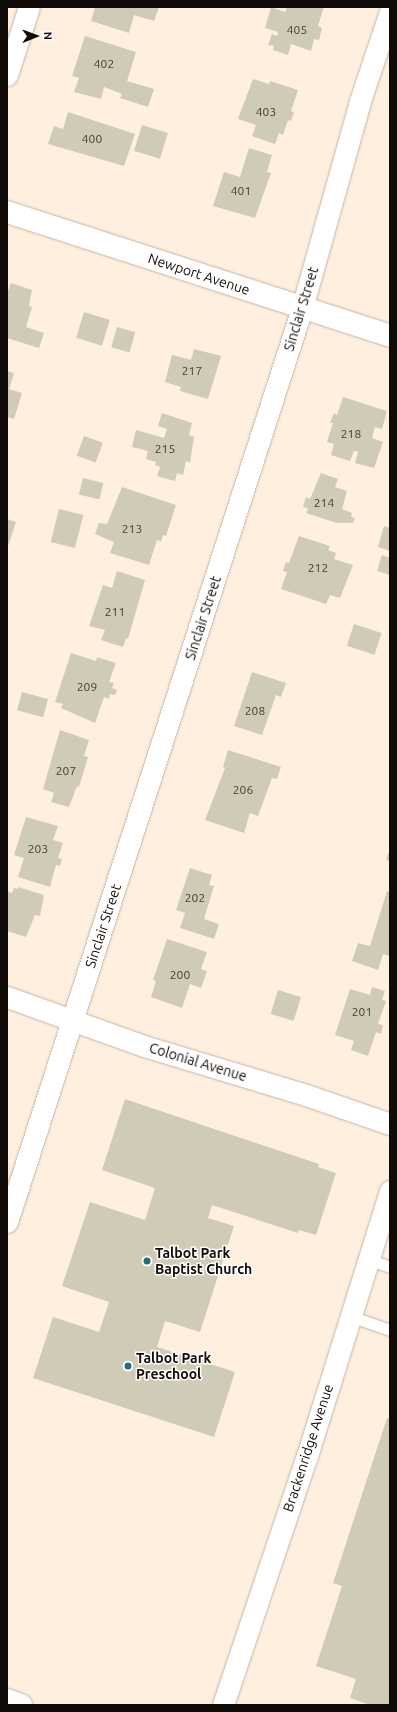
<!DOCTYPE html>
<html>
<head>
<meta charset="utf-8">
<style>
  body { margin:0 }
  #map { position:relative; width:397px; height:1712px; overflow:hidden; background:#ffefdf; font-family:Ubuntu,sans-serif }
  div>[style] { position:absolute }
  .building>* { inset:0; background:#cfcbb7; transform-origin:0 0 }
  .roads { filter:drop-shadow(0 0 1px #c3b4a5) drop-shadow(0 0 1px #c3b4a5) }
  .lane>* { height:11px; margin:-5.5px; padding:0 5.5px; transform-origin:5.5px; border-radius:5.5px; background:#fff }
  .street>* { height:21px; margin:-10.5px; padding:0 10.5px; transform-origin:10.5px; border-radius:10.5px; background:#fff }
  .secondary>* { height:22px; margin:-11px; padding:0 11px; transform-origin:11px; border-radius:11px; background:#fff }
  .primary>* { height:22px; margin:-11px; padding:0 11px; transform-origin:11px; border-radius:11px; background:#fff }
  .dots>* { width:11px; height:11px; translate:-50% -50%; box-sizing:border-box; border:2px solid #fff; border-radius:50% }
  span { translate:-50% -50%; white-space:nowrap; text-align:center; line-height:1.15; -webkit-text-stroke:3px #fff; paint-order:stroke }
  .number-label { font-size:12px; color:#403b32 }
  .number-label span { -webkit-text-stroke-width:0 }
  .street-label { font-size:14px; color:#100b06 }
  .poi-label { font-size:14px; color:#100b06; font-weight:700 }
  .left { translate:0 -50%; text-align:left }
  .frame { position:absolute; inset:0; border:8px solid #100b06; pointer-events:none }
  .north { position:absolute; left:16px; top:16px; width:40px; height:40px; -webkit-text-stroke:3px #fff; paint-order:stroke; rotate:89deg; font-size:11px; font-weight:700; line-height:16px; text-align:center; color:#100b06 }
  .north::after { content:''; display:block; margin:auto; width:14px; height:18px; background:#100b06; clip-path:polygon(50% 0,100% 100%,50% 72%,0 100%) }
</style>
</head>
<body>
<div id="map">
  <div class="building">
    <i style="clip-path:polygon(95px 7px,159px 7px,154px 21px,134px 15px,129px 33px,91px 21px)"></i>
    <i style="clip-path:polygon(271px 7px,285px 12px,287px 7px,324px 7px,318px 26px,322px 28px,319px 40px,314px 39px,311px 51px,291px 44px,288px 55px,273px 50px,274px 46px,268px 45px,272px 34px,277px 36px,278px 32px,265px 28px)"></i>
    <i style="clip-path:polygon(85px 36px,136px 52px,127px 81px,154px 89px,148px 107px,120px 98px,122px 94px,104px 87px,101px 99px,74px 92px,79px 78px,72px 76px)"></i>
    <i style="clip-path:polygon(253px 79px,269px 84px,270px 81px,298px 90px,291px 111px,294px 112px,291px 121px,288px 120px,283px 135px,279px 133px,275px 144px,252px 136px,256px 125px,238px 119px)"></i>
    <i style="clip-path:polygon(68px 112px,135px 134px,124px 166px,48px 144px,54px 126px,63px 129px)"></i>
    <i style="left:142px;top:125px;width:27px;height:27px;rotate:17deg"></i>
    <i style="clip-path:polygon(249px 148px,272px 155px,267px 172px,271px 173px,255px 218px,213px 206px,224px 172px,240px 177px)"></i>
    <i style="clip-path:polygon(11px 283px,32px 290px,29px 306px,32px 307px,26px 327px,44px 333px,39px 348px,7px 338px,7px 294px)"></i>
    <i style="left:84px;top:312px;width:27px;height:27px;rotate:17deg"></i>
    <i style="left:117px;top:327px;width:19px;height:21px;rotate:16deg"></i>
    <i style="clip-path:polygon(194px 349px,221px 356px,208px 399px,180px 391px,181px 387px,165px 382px,172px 355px,191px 360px)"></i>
    <i style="clip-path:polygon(7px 371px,14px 373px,9px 389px,22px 393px,14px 419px,7px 417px)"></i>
    <i style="clip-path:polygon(343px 397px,387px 411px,382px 429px,375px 427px,372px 438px,383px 442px,374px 468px,355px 463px,358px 452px,354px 451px,350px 461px,331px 455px,334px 444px,327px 442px,333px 423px,330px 423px,334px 413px,337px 415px)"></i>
    <i style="clip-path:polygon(162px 413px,192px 423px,189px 435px,194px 437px,190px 463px,186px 461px,183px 475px,177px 473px,175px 481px,157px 476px,160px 467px,155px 465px,156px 462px,146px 459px,148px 451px,132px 447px,136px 430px,164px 438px,167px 429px,158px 426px)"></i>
    <i style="left:84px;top:436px;width:20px;height:21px;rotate:20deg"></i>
    <i style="clip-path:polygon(321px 473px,338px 479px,335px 487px,347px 491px,342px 509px,352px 513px,351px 517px,355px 518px,353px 523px,337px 523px,306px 513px,308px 508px,303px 507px,306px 497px,310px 499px)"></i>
    <i style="left:83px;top:478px;width:21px;height:17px;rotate:14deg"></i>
    <i style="clip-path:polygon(122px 487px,176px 505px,166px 536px,163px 535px,161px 542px,157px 540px,149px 565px,110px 553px,114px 542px,95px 534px,99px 523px,107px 524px)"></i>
    <i style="left:59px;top:509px;width:25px;height:34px;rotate:14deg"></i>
    <i style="clip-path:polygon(7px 519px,16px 522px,7px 549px)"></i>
    <i style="clip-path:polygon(384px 526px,390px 528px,390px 551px,378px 547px)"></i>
    <i style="clip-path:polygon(299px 536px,330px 546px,328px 550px,336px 553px,334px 559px,353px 565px,340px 598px,330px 595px,326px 604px,281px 589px,287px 572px,283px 571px,286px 562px,289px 563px)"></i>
    <i style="clip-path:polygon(382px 555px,390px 558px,390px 575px,377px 571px)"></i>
    <i style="clip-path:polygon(117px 571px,145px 580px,128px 639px,126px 638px,123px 647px,101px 640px,105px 630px,89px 626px,103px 585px,112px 588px)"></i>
    <i style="left:354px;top:624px;width:29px;height:23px;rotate:18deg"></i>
    <i style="clip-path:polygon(71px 653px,96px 661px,97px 657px,116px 663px,109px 682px,114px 683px,112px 688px,117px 690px,115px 695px,110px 694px,109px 699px,104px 697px,95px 723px,61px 708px,63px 704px,55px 702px)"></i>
    <i style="clip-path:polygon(252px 672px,286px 683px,281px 697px,276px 695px,262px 735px,234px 726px)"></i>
    <i style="left:22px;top:692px;width:27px;height:19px;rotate:15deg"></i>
    <i style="clip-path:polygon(60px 730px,89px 740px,84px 756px,88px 757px,79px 787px,77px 786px,69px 807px,51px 802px,54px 793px,43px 789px)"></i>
    <i style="clip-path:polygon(228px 750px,281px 767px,277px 779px,272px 778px,258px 816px,250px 813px,244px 833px,205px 820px,225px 768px,223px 767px)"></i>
    <i style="clip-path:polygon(26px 817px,58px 826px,53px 840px,63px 843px,58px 858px,62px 859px,60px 866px,56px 865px,50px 887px,18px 877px,24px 858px,14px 855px)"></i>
    <i style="clip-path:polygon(390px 849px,390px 861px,386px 860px)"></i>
    <i style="clip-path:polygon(190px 868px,212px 875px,209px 885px,214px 886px,204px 919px,219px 924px,214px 939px,180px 928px,185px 913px,176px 910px)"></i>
    <i style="clip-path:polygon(18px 887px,44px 895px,40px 916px,35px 915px,26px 937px,7px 931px,7px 891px,12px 893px,14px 888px,18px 889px)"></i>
    <i style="clip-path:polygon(387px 891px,390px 892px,390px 956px,383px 954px,378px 970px,352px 961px,358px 943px,370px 946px)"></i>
    <i style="clip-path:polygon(167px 939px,207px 952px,201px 969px,207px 971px,201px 988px,190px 984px,182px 1008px,151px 997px,156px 981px,153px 980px)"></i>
    <i style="clip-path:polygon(372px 987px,385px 991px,382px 1000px,386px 1001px,378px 1024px,383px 1025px,381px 1034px,376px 1032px,368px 1056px,351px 1050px,354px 1041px,335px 1035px,350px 989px,370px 995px)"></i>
    <i style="left:278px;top:990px;width:24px;height:25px;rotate:17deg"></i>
    <i style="clip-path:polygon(125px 1099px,319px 1164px,318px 1167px,336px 1173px,316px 1235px,299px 1230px,298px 1233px,212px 1205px,208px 1218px,234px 1226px,200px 1332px,165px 1321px,157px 1347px,235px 1372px,214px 1437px,33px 1378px,53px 1317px,99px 1332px,109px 1302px,62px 1286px,90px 1202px,145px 1220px,155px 1188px,102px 1170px)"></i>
    <i style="clip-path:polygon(387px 1418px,390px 1419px,390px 1705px,370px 1705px,350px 1698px,356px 1679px,316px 1666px,342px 1586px,333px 1583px)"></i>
  </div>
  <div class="roads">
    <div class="lane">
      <i style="left:368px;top:1259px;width:23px;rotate:20deg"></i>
      <i style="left:350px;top:1316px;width:42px;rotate:19.3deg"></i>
    </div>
    <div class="street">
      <i style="left:7px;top:75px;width:71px;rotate:-72.1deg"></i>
      <i style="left:7px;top:997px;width:145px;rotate:19.7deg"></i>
      <i style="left:144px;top:1046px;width:169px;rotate:16.8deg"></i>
      <i style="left:306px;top:1095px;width:89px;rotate:19deg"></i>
      <i style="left:7px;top:1222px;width:960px;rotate:-72.11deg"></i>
      <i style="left:302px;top:308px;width:215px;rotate:-74.3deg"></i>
      <i style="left:360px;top:101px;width:94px;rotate:-71.4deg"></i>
      <i style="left:223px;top:1705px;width:263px;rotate:-71.4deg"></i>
      <i style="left:307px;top:1456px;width:278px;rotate:-72.6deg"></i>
    </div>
    <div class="secondary">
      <i style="left:7px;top:212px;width:403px;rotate:17.9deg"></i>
    </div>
    <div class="primary">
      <i style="left:7px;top:1700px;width:15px;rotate:20deg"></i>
    </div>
  </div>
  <div class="dots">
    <i style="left:147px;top:1261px;background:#276c7b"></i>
    <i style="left:128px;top:1366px;background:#276c7b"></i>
  </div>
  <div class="number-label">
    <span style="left:297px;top:30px">405</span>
    <span style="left:104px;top:64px">402</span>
    <span style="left:266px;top:112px">403</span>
    <span style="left:92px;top:139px">400</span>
    <span style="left:241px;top:191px">401</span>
    <span style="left:192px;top:371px">217</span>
    <span style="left:351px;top:434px">218</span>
    <span style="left:165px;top:449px">215</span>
    <span style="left:324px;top:503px">214</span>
    <span style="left:132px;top:529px">213</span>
    <span style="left:318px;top:568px">212</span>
    <span style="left:115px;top:612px">211</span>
    <span style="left:87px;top:687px">209</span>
    <span style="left:255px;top:711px">208</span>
    <span style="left:66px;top:771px">207</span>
    <span style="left:243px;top:790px">206</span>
    <span style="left:38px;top:849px">203</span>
    <span style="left:195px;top:898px">202</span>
    <span style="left:180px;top:975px">200</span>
    <span style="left:362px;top:1012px">201</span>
  </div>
  <div class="street-label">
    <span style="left:199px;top:274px;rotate:18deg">Newport Avenue</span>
    <span style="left:301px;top:309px;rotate:-73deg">Sinclair Street</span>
    <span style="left:203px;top:618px;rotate:-72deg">Sinclair Street</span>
    <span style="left:103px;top:926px;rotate:-72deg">Sinclair Street</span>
    <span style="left:198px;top:1062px;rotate:17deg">Colonial Avenue</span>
    <span style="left:308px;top:1448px;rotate:-72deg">Brackenridge Avenue</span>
  </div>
  <div class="poi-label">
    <span class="left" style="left:155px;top:1261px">Talbot Park<br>Baptist Church</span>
    <span class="left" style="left:136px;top:1366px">Talbot Park<br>Preschool</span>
  </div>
  <div class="frame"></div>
  <div class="north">N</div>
</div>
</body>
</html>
